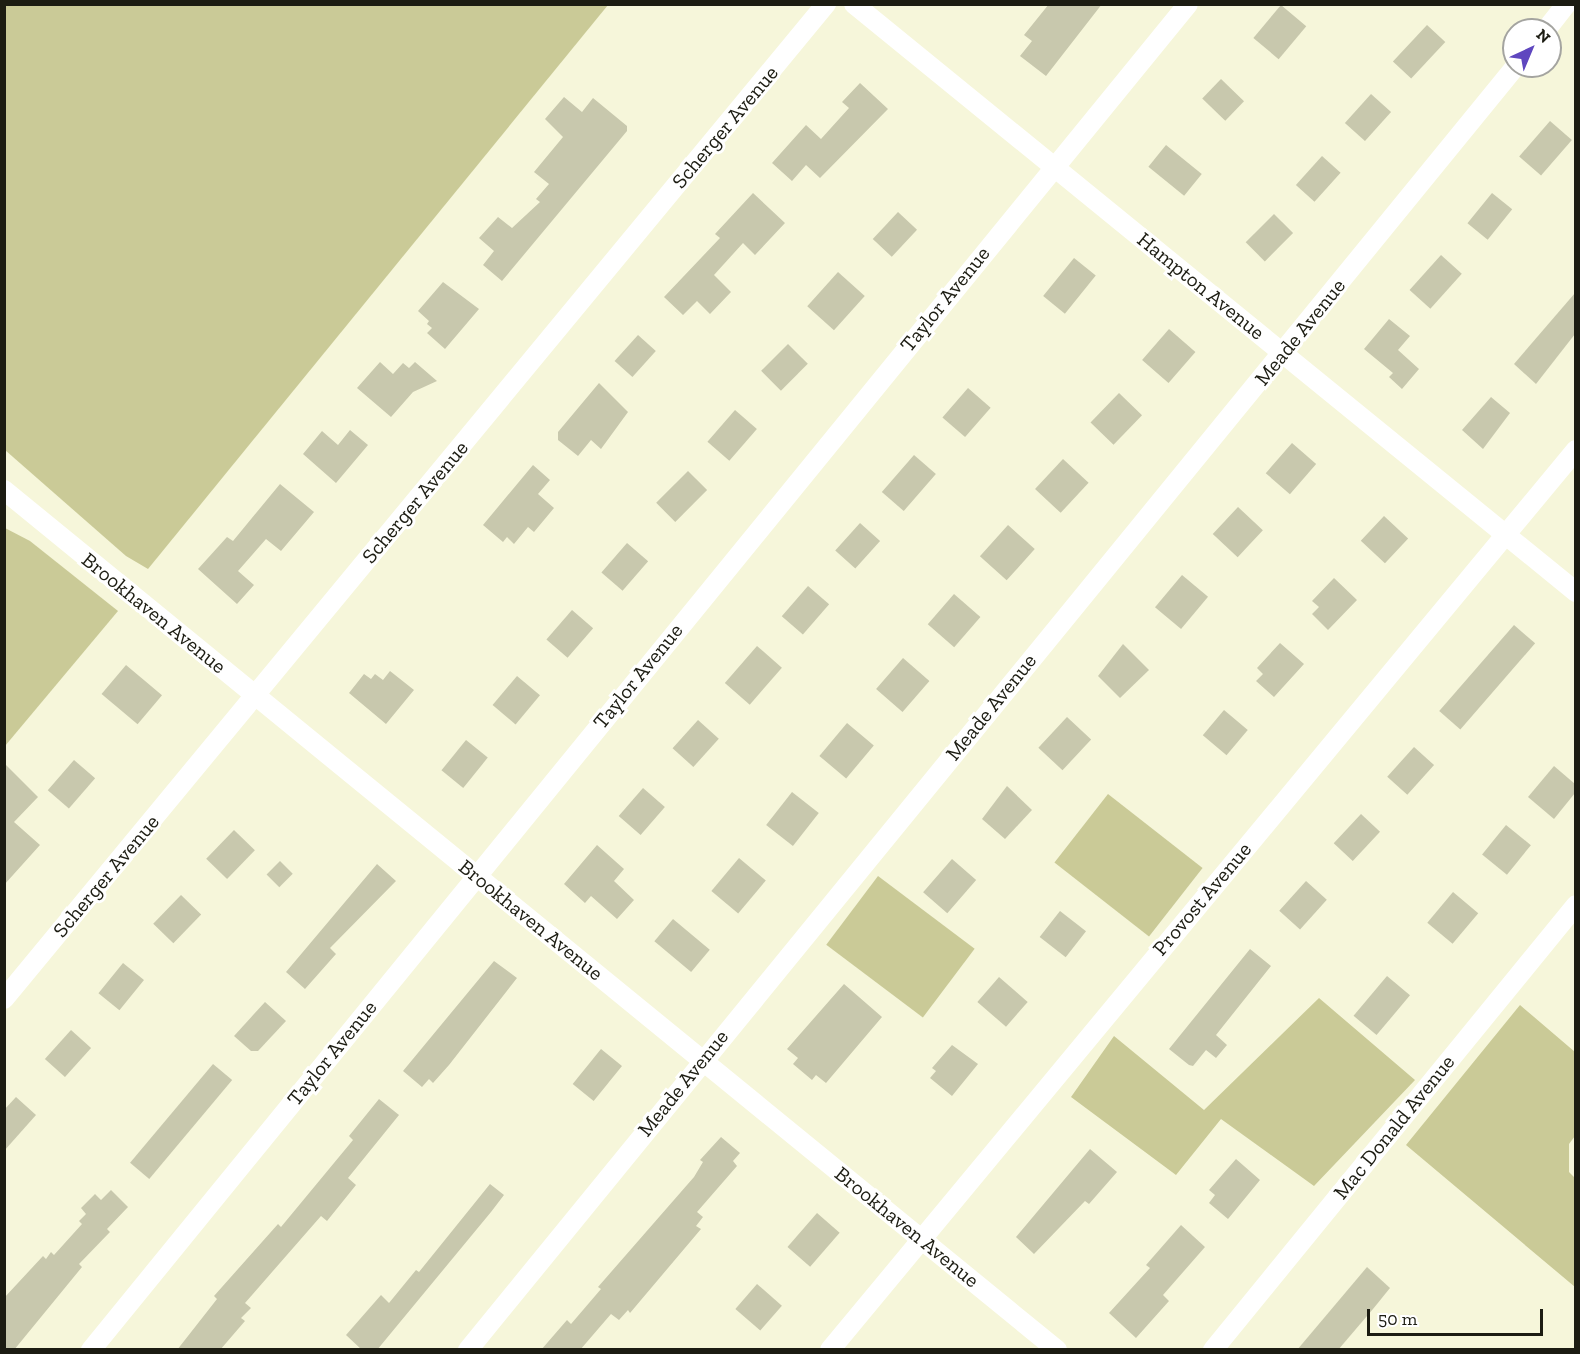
<!DOCTYPE html>
<html>
<head>
<meta charset="utf-8">
<style>
  body { margin:0 }
  #map { position:relative; width:1580px; height:1354px; overflow:hidden; background:#f6f6da; font-family:"Zilla Slab",serif }
  div>[style] { position:absolute }
  .green>* { inset:0; background:#caca97; transform-origin:0 0 }
  .building>* { inset:0; background:#c8c8ad; transform-origin:0 0 }
  .minor>* { height:20px; margin:-10px; padding:0 10px; transform-origin:10px; border-radius:10px; background:#fff }
  span { translate:-50% -50%; white-space:nowrap; text-align:center; line-height:1.15; -webkit-text-stroke:6px #fff; paint-order:stroke }
  .street-label { font-size:21px; color:#1c1c12 }
  .frame { position:absolute; inset:0; border:6px solid #1c1c12; pointer-events:none }
  .north { position:absolute; left:1502px; top:18px; width:60px; height:60px; box-sizing:border-box; background:#fff; border:2px solid #a4a4a0; border-radius:50%; rotate:44deg; font-size:16px; font-weight:700; line-height:24px; text-align:center; color:#1c1c12 }
  .north::after { content:''; display:block; margin:auto; width:21px; height:27px; background:#5f47bf; clip-path:polygon(50% 0,100% 100%,50% 72%,0 100%) }
  .scale { position:absolute; left:1367px; top:1309px; width:176px; height:27px; box-sizing:border-box; border:3px solid #1c1c12; border-top:0; padding-left:8px; font-size:18px; line-height:21px; white-space:nowrap; color:#1c1c12; -webkit-text-stroke:4px #fff; paint-order:stroke }
</style>
</head>
<body>
<div id="map">
  <div class="green">
    <i style="clip-path:polygon(5px 4px,608px 4px,608px 5px,148px 569px,126px 556px,5px 450px)"></i>
    <i style="clip-path:polygon(5px 528px,30px 541px,118px 611px,5px 746px)"></i>
    <i style="left:1108px;top:794px;width:120px;height:87px;rotate:38deg"></i>
    <i style="left:878px;top:876px;width:121px;height:86px;rotate:37deg"></i>
    <i style="clip-path:polygon(1319px 998px,1415px 1080px,1314px 1186px,1221px 1119px,1176px 1175px,1071px 1097px,1114px 1036px,1204px 1110px)"></i>
    <i style="clip-path:polygon(1520px 1005px,1575px 1052px,1575px 1136px,1569px 1144px,1569px 1172px,1575px 1178px,1575px 1287px,1406px 1145px)"></i>
  </div>
  <div class="building">
    <i style="clip-path:polygon(1049px 4px,1102px 4px,1046px 76px,1020px 56px,1032px 41px,1024px 35px)"></i>
    <i style="left:1281px;top:5px;width:33px;height:43px;rotate:40deg"></i>
    <i style="left:1427px;top:25px;width:25px;height:50px;rotate:43deg"></i>
    <i style="left:1221px;top:79px;width:32px;height:27px;rotate:44deg"></i>
    <i style="clip-path:polygon(860px 83px,888px 109px,820px 178px,806px 165px,792px 181px,772px 163px,806px 125px,821px 139px,849px 108px,842px 102px)"></i>
    <i style="left:1371px;top:94px;width:27px;height:39px;rotate:42deg"></i>
    <i style="clip-path:polygon(564px 97px,582px 112px,593px 98px,627px 126px,627px 131px,502px 281px,483px 265px,494px 251px,479px 238px,498px 217px,512px 228px,540px 202px,536px 199px,549px 184px,534px 172px,563px 137px,545px 119px)"></i>
    <i style="left:1550px;top:121px;width:29px;height:47px;rotate:41deg"></i>
    <i style="left:1166px;top:145px;width:46px;height:28px;rotate:39deg"></i>
    <i style="left:1322px;top:156px;width:25px;height:39px;rotate:42deg"></i>
    <i style="clip-path:polygon(753px 193px,785px 223px,755px 255px,743px 243px,714px 275px,731px 292px,710px 314px,697px 301px,683px 315px,664px 297px,720px 238px,715px 234px)"></i>
    <i style="left:1492px;top:193px;width:26px;height:39px;rotate:39deg"></i>
    <i style="left:898px;top:212px;width:26px;height:37px;rotate:43deg"></i>
    <i style="left:1274px;top:214px;width:27px;height:40px;rotate:45deg"></i>
    <i style="left:1441px;top:255px;width:28px;height:47px;rotate:42deg"></i>
    <i style="left:1074px;top:258px;width:28px;height:49px;rotate:39deg"></i>
    <i style="left:838px;top:272px;width:36px;height:46px;rotate:42deg"></i>
    <i style="clip-path:polygon(443px 282px,479px 309px,445px 349px,427px 333px,432px 328px,427px 324px,429px 321px,418px 311px)"></i>
    <i style="clip-path:polygon(1575px 293px,1575px 334px,1536px 384px,1514px 364px)"></i>
    <i style="clip-path:polygon(1389px 319px,1410px 336px,1398px 350px,1419px 369px,1402px 389px,1389px 377px,1393px 373px,1364px 349px)"></i>
    <i style="left:1169px;top:329px;width:35px;height:41px;rotate:41deg"></i>
    <i style="left:638px;top:335px;width:24px;height:35px;rotate:42deg"></i>
    <i style="left:788px;top:344px;width:28px;height:38px;rotate:45deg"></i>
    <i style="clip-path:polygon(380px 362px,393px 374px,403px 363px,409px 368px,415px 362px,437px 381px,413px 392px,391px 417px,357px 388px)"></i>
    <i style="clip-path:polygon(599px 383px,628px 412px,601px 449px,591px 440px,578px 456px,558px 440px,558px 432px)"></i>
    <i style="left:968px;top:388px;width:30px;height:39px;rotate:41deg"></i>
    <i style="left:1119px;top:393px;width:32px;height:41px;rotate:44deg"></i>
    <i style="clip-path:polygon(1491px 397px,1510px 413px,1483px 449px,1462px 430px)"></i>
    <i style="left:735px;top:410px;width:29px;height:42px;rotate:41deg"></i>
    <i style="clip-path:polygon(350px 430px,368px 445px,336px 483px,303px 454px,322px 431px,338px 445px)"></i>
    <i style="left:1292px;top:443px;width:32px;height:40px;rotate:41deg"></i>
    <i style="left:914px;top:455px;width:29px;height:49px;rotate:41deg"></i>
    <i style="left:1063px;top:459px;width:35px;height:41px;rotate:43deg"></i>
    <i style="clip-path:polygon(533px 465px,550px 480px,538px 494px,554px 508px,534px 532px,528px 527px,514px 544px,507px 537px,503px 542px,483px 525px)"></i>
    <i style="left:688px;top:471px;width:27px;height:45px;rotate:45deg"></i>
    <i style="clip-path:polygon(280px 484px,314px 512px,281px 551px,266px 539px,238px 571px,254px 585px,237px 604px,198px 569px,227px 537px,233px 541px)"></i>
    <i style="left:1238px;top:507px;width:34px;height:37px;rotate:43deg"></i>
    <i style="left:1384px;top:516px;width:33px;height:34px;rotate:43deg"></i>
    <i style="left:860px;top:523px;width:27px;height:37px;rotate:42deg"></i>
    <i style="left:1008px;top:525px;width:36px;height:42px;rotate:42deg"></i>
    <i style="left:627px;top:543px;width:28px;height:39px;rotate:41deg"></i>
    <i style="left:1182px;top:575px;width:34px;height:42px;rotate:40deg"></i>
    <i style="clip-path:polygon(1334px 578px,1357px 600px,1328px 630px,1312px 614px,1319px 607px,1312px 601px)"></i>
    <i style="left:808px;top:586px;width:28px;height:40px;rotate:41deg"></i>
    <i style="left:954px;top:594px;width:35px;height:40px;rotate:41deg"></i>
    <i style="left:572px;top:610px;width:28px;height:39px;rotate:41deg"></i>
    <i style="left:1514px;top:625px;width:28px;height:114px;rotate:41deg"></i>
    <i style="clip-path:polygon(1280px 643px,1304px 664px,1274px 697px,1256px 681px,1263px 674px,1257px 668px)"></i>
    <i style="clip-path:polygon(1123px 644px,1149px 670px,1120px 698px,1098px 676px)"></i>
    <i style="left:757px;top:646px;width:33px;height:49px;rotate:41deg"></i>
    <i style="left:903px;top:658px;width:35px;height:41px;rotate:41deg"></i>
    <i style="left:126px;top:665px;width:47px;height:38px;rotate:40deg"></i>
    <i style="clip-path:polygon(390px 671px,414px 690px,386px 724px,349px 693px,364px 674px,371px 679px,375px 674px,383px 680px)"></i>
    <i style="left:517px;top:676px;width:30px;height:38px;rotate:40deg"></i>
    <i style="left:1224px;top:710px;width:31px;height:33px;rotate:40deg"></i>
    <i style="left:1067px;top:717px;width:33px;height:42px;rotate:43deg"></i>
    <i style="left:698px;top:720px;width:28px;height:38px;rotate:42deg"></i>
    <i style="left:847px;top:723px;width:35px;height:43px;rotate:40deg"></i>
    <i style="left:466px;top:740px;width:28px;height:39px;rotate:39deg"></i>
    <i style="left:1414px;top:747px;width:27px;height:40px;rotate:42deg"></i>
    <i style="left:74px;top:760px;width:28px;height:40px;rotate:41deg"></i>
    <i style="clip-path:polygon(4px 763px,38px 797px,14px 822px,40px 845px,4px 885px)"></i>
    <i style="clip-path:polygon(1554px 766px,1575px 784px,1575px 793px,1554px 819px,1528px 797px)"></i>
    <i style="clip-path:polygon(1007px 786px,1032px 810px,1005px 839px,982px 819px)"></i>
    <i style="left:643px;top:788px;width:29px;height:37px;rotate:41deg"></i>
    <i style="left:792px;top:792px;width:34px;height:42px;rotate:38deg"></i>
    <i style="left:1361px;top:814px;width:26px;height:40px;rotate:43deg"></i>
    <i style="left:1506px;top:825px;width:32px;height:38px;rotate:39deg"></i>
    <i style="left:234px;top:830px;width:29px;height:40px;rotate:44deg"></i>
    <i style="clip-path:polygon(597px 845px,624px 869px,614px 881px,634px 900px,617px 919px,591px 896px,585px 903px,564px 884px)"></i>
    <i style="left:739px;top:858px;width:35px;height:43px;rotate:40deg"></i>
    <i style="left:952px;top:859px;width:32px;height:44px;rotate:41deg"></i>
    <i style="left:280px;top:861px;width:18px;height:19px;rotate:45deg"></i>
    <i style="clip-path:polygon(377px 864px,396px 881px,330px 948px,336px 954px,305px 989px,286px 972px)"></i>
    <i style="left:1306px;top:881px;width:28px;height:40px;rotate:42deg"></i>
    <i style="left:1453px;top:892px;width:33px;height:40px;rotate:40deg"></i>
    <i style="left:181px;top:895px;width:28px;height:40px;rotate:44deg"></i>
    <i style="left:1060px;top:911px;width:33px;height:33px;rotate:38deg"></i>
    <i style="left:673px;top:919px;width:48px;height:29px;rotate:40deg"></i>
    <i style="clip-path:polygon(1250px 949px,1271px 966px,1216px 1035px,1227px 1045px,1216px 1058px,1206px 1050px,1193px 1066px,1189px 1065px,1169px 1049px)"></i>
    <i style="clip-path:polygon(494px 961px,517px 978px,449px 1065px,433px 1083px,429px 1079px,422px 1087px,403px 1071px)"></i>
    <i style="left:123px;top:963px;width:27px;height:39px;rotate:39deg"></i>
    <i style="left:1387px;top:976px;width:30px;height:52px;rotate:40deg"></i>
    <i style="left:999px;top:977px;width:38px;height:33px;rotate:41deg"></i>
    <i style="clip-path:polygon(844px 984px,882px 1017px,826px 1083px,816px 1075px,812px 1080px,793px 1064px,798px 1058px,787px 1049px)"></i>
    <i style="clip-path:polygon(265px 1002px,286px 1021px,258px 1051px,251px 1051px,234px 1036px)"></i>
    <i style="left:71px;top:1030px;width:27px;height:39px;rotate:42deg"></i>
    <i style="clip-path:polygon(952px 1045px,978px 1064px,952px 1096px,930px 1078px,936px 1071px,932px 1068px)"></i>
    <i style="left:601px;top:1049px;width:27px;height:45px;rotate:39deg"></i>
    <i style="left:213px;top:1064px;width:25px;height:129px;rotate:40deg"></i>
    <i style="clip-path:polygon(16px 1097px,36px 1115px,4px 1151px,4px 1110px)"></i>
    <i style="clip-path:polygon(379px 1099px,399px 1115px,348px 1178px,356px 1185px,327px 1221px,321px 1216px,245px 1303px,251px 1308px,241px 1318px,245px 1321px,220px 1350px,177px 1350px,217px 1299px,214px 1296px,278px 1224px,281px 1227px,353px 1140px,349px 1136px)"></i>
    <i style="clip-path:polygon(721px 1137px,740px 1153px,733px 1161px,737px 1166px,697px 1212px,703px 1217px,696px 1226px,701px 1229px,630px 1313px,628px 1310px,619px 1320px,611px 1314px,580px 1350px,541px 1350px,567px 1320px,571px 1324px,601px 1289px,598px 1287px,694px 1177px,703px 1162px,700px 1160px)"></i>
    <i style="clip-path:polygon(1090px 1149px,1117px 1172px,1089px 1204px,1085px 1201px,1034px 1254px,1016px 1237px)"></i>
    <i style="clip-path:polygon(1236px 1159px,1260px 1180px,1228px 1219px,1209px 1203px,1215px 1195px,1209px 1190px)"></i>
    <i style="clip-path:polygon(490px 1184px,504px 1195px,491px 1212px,377px 1350px,362px 1350px,346px 1335px,381px 1295px,389px 1303px,416px 1270px,419px 1272px)"></i>
    <i style="clip-path:polygon(111px 1190px,128px 1207px,107px 1229px,110px 1232px,79px 1264px,82px 1267px,14px 1350px,4px 1350px,4px 1298px,43px 1256px,46px 1259px,51px 1252px,54px 1255px,82px 1224px,79px 1221px,86px 1214px,81px 1208px,95px 1194px,101px 1200px)"></i>
    <i style="left:817px;top:1213px;width:30px;height:45px;rotate:41deg"></i>
    <i style="clip-path:polygon(1181px 1225px,1205px 1247px,1163px 1295px,1169px 1301px,1136px 1338px,1109px 1313px,1150px 1268px,1146px 1265px)"></i>
    <i style="clip-path:polygon(1367px 1267px,1390px 1288px,1373px 1309px,1338px 1350px,1297px 1350px)"></i>
    <i style="left:757px;top:1284px;width:33px;height:33px;rotate:41deg"></i>
  </div>
  <div class="minor">
    <i style="left:854px;top:4px;width:931px;rotate:39.16deg"></i>
    <i style="left:1546px;top:30px;width:33px;rotate:-52deg"></i>
    <i style="left:4px;top:490px;width:1360px;rotate:39.24deg"></i>
    <i style="left:4px;top:999px;width:1291px;rotate:-50.44deg"></i>
    <i style="left:91px;top:1350px;width:1736px;rotate:-50.82deg"></i>
    <i style="left:468px;top:1350px;width:1657px;rotate:-50.78deg"></i>
    <i style="left:830px;top:1350px;width:1169px;rotate:-50.35deg"></i>
    <i style="left:1213px;top:1350px;width:574px;rotate:-50.79deg"></i>
  </div>
  <div class="street-label">
    <span style="left:725px;top:127px;rotate:-50deg">Scherger Avenue</span>
    <span style="left:1201px;top:286px;rotate:39deg">Hampton Avenue</span>
    <span style="left:945px;top:299px;rotate:-51deg">Taylor Avenue</span>
    <span style="left:1300px;top:332px;rotate:-51deg">Meade Avenue</span>
    <span style="left:415px;top:502px;rotate:-50deg">Scherger Avenue</span>
    <span style="left:154px;top:613px;rotate:39deg">Brookhaven Avenue</span>
    <span style="left:638px;top:676px;rotate:-51deg">Taylor Avenue</span>
    <span style="left:991px;top:707px;rotate:-51deg">Meade Avenue</span>
    <span style="left:106px;top:876px;rotate:-50deg">Scherger Avenue</span>
    <span style="left:1202px;top:899px;rotate:-50deg">Provost Avenue</span>
    <span style="left:531px;top:920px;rotate:39deg">Brookhaven Avenue</span>
    <span style="left:332px;top:1053px;rotate:-51deg">Taylor Avenue</span>
    <span style="left:683px;top:1083px;rotate:-51deg">Meade Avenue</span>
    <span style="left:1394px;top:1127px;rotate:-51deg">Mac Donald Avenue</span>
    <span style="left:907px;top:1227px;rotate:39deg">Brookhaven Avenue</span>
  </div>
  <div class="frame"></div>
  <div class="north">N</div>
  <div class="scale">50 m</div>
</div>
</body>
</html>
